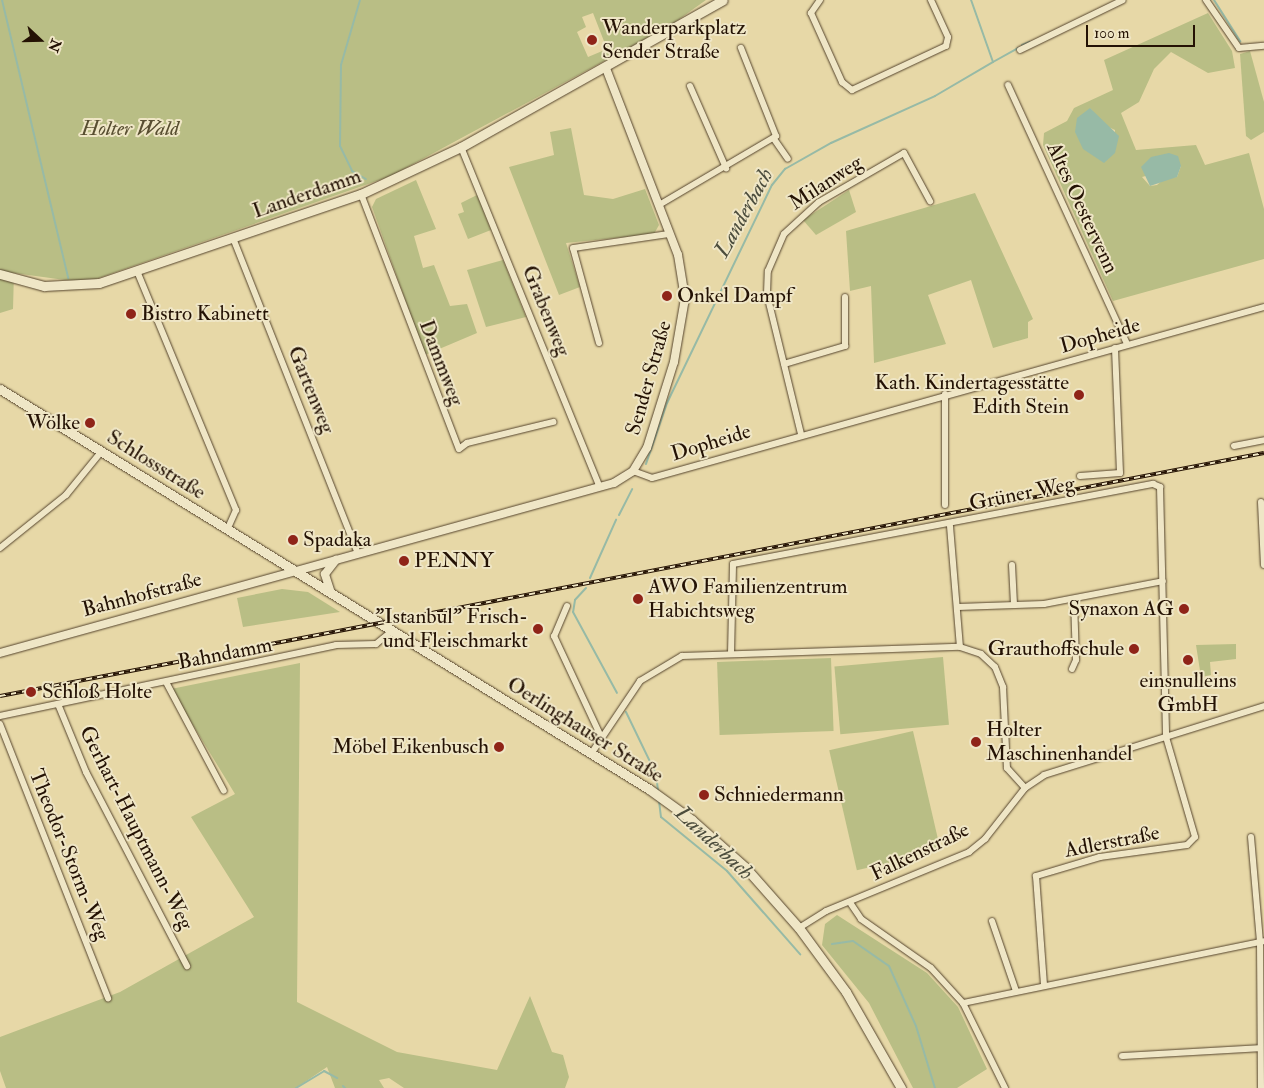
<!DOCTYPE html>
<html>
<head>
<meta charset="utf-8">
<style>
  body { margin:0 }
  #map { position:relative; width:1264px; height:1088px; overflow:hidden; background:#e7d8a7; font-family:"IM FELL Double Pica",serif }
  div>[style] { position:absolute }
  .green>* { inset:0; background:#b9be85; transform-origin:0 0 }
  .water>* { inset:0; background:#97baa6 }
  .stream>* { height:2px; margin:-1px; padding:0 1px; transform-origin:1px; border-radius:1px; background:#97baa6 }
  .roads { filter:drop-shadow(0 0 1px #55442d) drop-shadow(0 0 1px #55442d) }
  .minor>* { height:6px; margin:-3px; padding:0 3px; transform-origin:3px; border-radius:3px; background:#efe6c6 }
  .tertiary>* { height:8px; margin:-4px; padding:0 4px; transform-origin:4px; border-radius:4px; background:#efe6c6 }
  .secondary>* { height:9px; margin:-4.5px; padding:0 4.5px; transform-origin:4.5px; border-radius:4.5px; background:#efe6c6 }
  .rail>* { height:4px; margin-top:-2px; transform-origin:0; background:repeating-linear-gradient(90deg,#efe6c6 0 5.5px,#241204 0 11px); box-sizing:border-box; border-block:1px solid #241204 }
  .dots>* { width:14px; height:14px; translate:-50% -50%; box-sizing:border-box; border:2px solid #efe6c6; border-radius:50% }
  span { translate:-50% -50%; white-space:nowrap; text-align:center; line-height:1.15; -webkit-text-stroke:4px #efe6c6; paint-order:stroke }
  .poi-label { font-size:21px; color:#241204 }
  .left { translate:0 -50%; text-align:left }
  .right { translate:-100% -50%; text-align:right }
  .park-label { font-size:21px; color:#584e31; font-style:italic }
  .street-label { font-size:21px; color:#241204 }
  .water-label { font-size:22px; color:#4c4d3d; font-style:italic }
  .north { position:absolute; left:15px; top:15px; width:50px; height:50px; -webkit-text-stroke:4px #efe6c6; paint-order:stroke; rotate:111deg; font-size:14px; font-weight:700; line-height:20px; text-align:center; color:#241204 }
  .north::after { content:''; display:block; margin:auto; width:18px; height:22px; background:#241204; clip-path:polygon(50% 0,100% 100%,50% 72%,0 100%) }
  .scale { position:absolute; left:1086px; top:25px; width:109px; height:22px; box-sizing:border-box; border:2px solid #241204; border-top:0; padding-left:6px; font-size:15px; line-height:18px; white-space:nowrap; color:#241204; -webkit-text-stroke:4px #efe6c6; paint-order:stroke }
</style>
</head>
<body>
<div id="map">
  <div class="green">
    <i style="clip-path:polygon(evenodd,0 0,706px 0,671px 25px,391px 176px,96px 279px,72px 281px,14px 273px,13px 309px,0 313px,0 0,593px 13px,607px 49px,588px 57px,577px 32px,586px 27px,582px 17px,593px 13px)"></i>
    <i style="clip-path:polygon(evenodd,1208px 13px,1232px 51px,1235px 68px,1208px 73px,1171px 52px,1154px 69px,1139px 102px,1121px 113px,1136px 150px,1196px 145px,1205px 165px,1249px 153px,1264px 209px,1264px 259px,1113px 301px,1043px 145px,1044px 133px,1067px 121px,1074px 108px,1113px 90px,1104px 60px,1208px 13px,1090px 108px,1104px 125px,1115px 130px,1115px 153px,1090px 108px,1208px 13px,1181px 166px,1177px 177px,1165px 178px,1157px 185px,1150px 186px,1142px 177px,1181px 166px)"></i>
    <i style="clip-path:polygon(1250px 51px,1264px 102px,1264px 132px,1251px 140px,1246px 136px,1240px 54px)"></i>
    <i style="clip-path:polygon(571px 128px,584px 195px,613px 199px,645px 189px,659px 225px,654px 234px,566px 243px,580px 287px,559px 295px,509px 167px,554px 155px,550px 132px)"></i>
    <i style="clip-path:polygon(416px 180px,436px 229px,414px 236px,423px 268px,434px 265px,450px 306px,467px 304px,477px 333px,425px 355px,372px 207px,376px 199px)"></i>
    <i style="clip-path:polygon(849px 190px,856px 212px,816px 235px,803px 220px)"></i>
    <i style="clip-path:polygon(975px 193px,1033px 319px,1028px 322px,1028px 338px,993px 348px,971px 280px,928px 295px,946px 344px,874px 363px,871px 286px,850px 291px,846px 231px)"></i>
    <i style="clip-path:polygon(477px 195px,491px 230px,468px 239px,458px 214px,464px 212px,461px 203px)"></i>
    <i style="clip-path:polygon(503px 260px,526px 317px,486px 327px,467px 270px)"></i>
    <i style="clip-path:polygon(282px 589px,308px 592px,340px 612px,243px 627px,237px 598px)"></i>
    <i style="clip-path:polygon(1236px 644px,1236px 659px,1210px 662px,1211px 675px,1201px 677px,1196px 645px)"></i>
    <i style="left:943px;top:657px;width:68px;height:109px;rotate:85deg"></i>
    <i style="left:831px;top:658px;width:73px;height:114px;rotate:88deg"></i>
    <i style="clip-path:polygon(300px 663px,297px 1002px,397px 1052px,497px 1070px,530px 996px,552px 1052px,563px 1055px,569px 1077px,565px 1088px,404px 1088px,389px 1078px,379px 1080px,384px 1088px,335px 1088px,327px 1067px,296px 1088px,6px 1088px,0 1071px,0 1037px,120px 992px,254px 917px,191px 817px,235px 794px,171px 689px)"></i>
    <i style="left:913px;top:731px;width:123px;height:86px;rotate:77deg"></i>
    <i style="clip-path:polygon(837px 915px,927px 973px,958px 1007px,987px 1069px,957px 1088px,913px 1088px,869px 1003px,822px 945px,825px 924px)"></i>
  </div>
  <div class="water">
    <i style="clip-path:polygon(1090px 108px,1119px 136px,1115px 153px,1104px 163px,1083px 149px,1075px 132px,1077px 118px)"></i>
    <i style="clip-path:polygon(1169px 153px,1178px 156px,1181px 166px,1177px 177px,1150px 186px,1141px 167px,1151px 157px)"></i>
  </div>
  <div class="stream">
    <i style="left:2px;top:0;width:286px;rotate:76.6deg"></i>
    <i style="left:360px;top:0;width:68px;rotate:106.3deg"></i>
    <i style="left:341px;top:65px;width:81px;rotate:90.7deg"></i>
    <i style="left:340px;top:146px;width:28px;rotate:64deg"></i>
    <i style="left:352px;top:171px;width:16px;rotate:30deg"></i>
    <i style="left:1214px;top:0;width:49px;rotate:57.6deg"></i>
    <i style="left:1022px;top:45px;width:8px;rotate:-23deg"></i>
    <i style="left:993px;top:62px;width:29px;rotate:-29deg"></i>
    <i style="left:646px;top:464px;width:65px;rotate:-71deg"></i>
    <i style="left:667px;top:403px;width:242px;rotate:-64.3deg"></i>
    <i style="left:772px;top:185px;width:21px;rotate:-51deg"></i>
    <i style="left:785px;top:169px;width:53px;rotate:-29.5deg"></i>
    <i style="left:831px;top:143px;width:114px;rotate:-24.3deg"></i>
    <i style="left:935px;top:96px;width:67px;rotate:-30.4deg"></i>
    <i style="left:993px;top:62px;width:66px;rotate:-109.5deg"></i>
    <i style="left:619px;top:515px;width:29px;rotate:-63deg"></i>
    <i style="left:590px;top:578px;width:64px;rotate:-65.9deg"></i>
    <i style="left:586px;top:588px;width:16px;rotate:133deg"></i>
    <i style="left:575px;top:600px;width:12px;rotate:99deg"></i>
    <i style="left:573px;top:612px;width:92px;rotate:61.5deg"></i>
    <i style="left:626px;top:712px;width:69px;rotate:64.2deg"></i>
    <i style="left:656px;top:774px;width:17px;rotate:83deg"></i>
    <i style="left:659px;top:801px;width:16px;rotate:83deg"></i>
    <i style="left:661px;top:817px;width:85px;rotate:39.3deg"></i>
    <i style="left:727px;top:871px;width:111px;rotate:48.7deg"></i>
    <i style="left:832px;top:944px;width:21px;rotate:-8deg"></i>
    <i style="left:853px;top:941px;width:44px;rotate:34.8deg"></i>
    <i style="left:889px;top:966px;width:66px;rotate:65.8deg"></i>
    <i style="left:916px;top:1026px;width:65px;rotate:73deg"></i>
    <i style="left:343px;top:1086px;width:3px;rotate:45deg"></i>
    <i style="left:296px;top:1088px;width:33px;rotate:-31deg"></i>
    <i style="left:324px;top:1071px;width:15px;rotate:28deg"></i>
  </div>
  <div class="roads">
    <div class="minor">
      <i style="left:820px;top:0;width:16px;rotate:125deg"></i>
      <i style="left:811px;top:13px;width:76px;rotate:65.8deg"></i>
      <i style="left:842px;top:82px;width:13px;rotate:39deg"></i>
      <i style="left:852px;top:90px;width:104px;rotate:-25.1deg"></i>
      <i style="left:946px;top:46px;width:9px;rotate:-77deg"></i>
      <i style="left:948px;top:37px;width:41px;rotate:-114.7deg"></i>
      <i style="left:1206px;top:0;width:58px;rotate:55.5deg"></i>
      <i style="left:1239px;top:48px;width:25px;rotate:-5deg"></i>
      <i style="left:1020px;top:50px;width:114px;rotate:-25.9deg"></i>
      <i style="left:1008px;top:85px;width:285px;rotate:65.3deg"></i>
      <i style="left:690px;top:86px;width:90px;rotate:66.3deg"></i>
      <i style="left:774px;top:139px;width:24px;rotate:55deg"></i>
      <i style="left:461px;top:147px;width:367px;rotate:67.8deg"></i>
      <i style="left:361px;top:194px;width:273px;rotate:69deg"></i>
      <i style="left:459px;top:449px;width:10px;rotate:-37deg"></i>
      <i style="left:467px;top:443px;width:89px;rotate:-13.7deg"></i>
      <i style="left:659px;top:205px;width:136px;rotate:-30.5deg"></i>
      <i style="left:776px;top:136px;width:95px;rotate:-111.7deg"></i>
      <i style="left:233px;top:238px;width:339px;rotate:68.4deg"></i>
      <i style="left:137px;top:271px;width:259px;rotate:67.5deg"></i>
      <i style="left:236px;top:510px;width:22px;rotate:114deg"></i>
      <i style="left:599px;top:343px;width:98px;rotate:-105.3deg"></i>
      <i style="left:573px;top:248px;width:97px;rotate:-8.3deg"></i>
      <i style="left:784px;top:364px;width:64px;rotate:-16.4deg"></i>
      <i style="left:845px;top:346px;width:49px;rotate:-90deg"></i>
      <i style="left:801px;top:434px;width:144px;rotate:-103.7deg"></i>
      <i style="left:767px;top:294px;width:23px;rotate:-88deg"></i>
      <i style="left:768px;top:271px;width:40px;rotate:-66.6deg"></i>
      <i style="left:784px;top:234px;width:47px;rotate:-42.4deg"></i>
      <i style="left:819px;top:202px;width:98px;rotate:-30deg"></i>
      <i style="left:904px;top:153px;width:55px;rotate:61.6deg"></i>
      <i style="left:1234px;top:446px;width:31px;rotate:-11deg"></i>
      <i style="left:633px;top:471px;width:20px;rotate:20deg"></i>
      <i style="left:652px;top:478px;width:635px;rotate:-15.61deg"></i>
      <i style="left:1080px;top:476px;width:40px;rotate:-4.3deg"></i>
      <i style="left:1120px;top:473px;width:125px;rotate:-92.3deg"></i>
      <i style="left:1261px;top:502px;width:63px;rotate:87.3deg"></i>
      <i style="left:945px;top:505px;width:111px;rotate:-90deg"></i>
      <i style="left:950px;top:526px;width:121px;rotate:85.3deg"></i>
      <i style="left:0;top:548px;width:85px;rotate:-38.8deg"></i>
      <i style="left:66px;top:495px;width:55px;rotate:-50.9deg"></i>
      <i style="left:1012px;top:565px;width:40px;rotate:87.1deg"></i>
      <i style="left:567px;top:606px;width:33px;rotate:113deg"></i>
      <i style="left:554px;top:636px;width:111px;rotate:65deg"></i>
      <i style="left:958px;top:607px;width:86px;rotate:-2deg"></i>
      <i style="left:1044px;top:604px;width:121px;rotate:-10.9deg"></i>
      <i style="left:731px;top:654px;width:90px;rotate:-88.7deg"></i>
      <i style="left:733px;top:564px;width:428px;rotate:-10.8deg"></i>
      <i style="left:1153px;top:484px;width:8px;rotate:23deg"></i>
      <i style="left:1160px;top:487px;width:250px;rotate:88.6deg"></i>
      <i style="left:1166px;top:737px;width:104px;rotate:73.8deg"></i>
      <i style="left:1195px;top:837px;width:11px;rotate:135deg"></i>
      <i style="left:1187px;top:845px;width:88px;rotate:172.1deg"></i>
      <i style="left:1100px;top:857px;width:67px;rotate:163.5deg"></i>
      <i style="left:1036px;top:876px;width:109px;rotate:85.8deg"></i>
      <i style="left:1072px;top:669px;width:10px;rotate:-66deg"></i>
      <i style="left:1076px;top:660px;width:61px;rotate:-91.9deg"></i>
      <i style="left:166px;top:682px;width:123px;rotate:62deg"></i>
      <i style="left:58px;top:704px;width:74px;rotate:67.6deg"></i>
      <i style="left:86px;top:772px;width:219px;rotate:62.5deg"></i>
      <i style="left:0;top:716px;width:343px;rotate:-11.9deg"></i>
      <i style="left:336px;top:645px;width:40px;rotate:-1.4deg"></i>
      <i style="left:376px;top:644px;width:21px;rotate:-39deg"></i>
      <i style="left:0;top:724px;width:295px;rotate:68.5deg"></i>
      <i style="left:591px;top:754px;width:88px;rotate:-56.1deg"></i>
      <i style="left:640px;top:681px;width:49px;rotate:-30.8deg"></i>
      <i style="left:682px;top:656px;width:278px;rotate:-1.9deg"></i>
      <i style="left:960px;top:647px;width:22px;rotate:18deg"></i>
      <i style="left:981px;top:654px;width:19px;rotate:43deg"></i>
      <i style="left:995px;top:667px;width:22px;rotate:68deg"></i>
      <i style="left:1003px;top:687px;width:81px;rotate:87.2deg"></i>
      <i style="left:1007px;top:768px;width:27px;rotate:48deg"></i>
      <i style="left:1251px;top:837px;width:105px;rotate:85.1deg"></i>
      <i style="left:1260px;top:942px;width:146px;rotate:89.6deg"></i>
      <i style="left:851px;top:904px;width:18px;rotate:56deg"></i>
      <i style="left:861px;top:919px;width:85px;rotate:35deg"></i>
      <i style="left:931px;top:968px;width:47px;rotate:47.6deg"></i>
      <i style="left:963px;top:1003px;width:95px;rotate:63.7deg"></i>
      <i style="left:992px;top:921px;width:74px;rotate:71.1deg"></i>
      <i style="left:799px;top:928px;width:32px;rotate:-32deg"></i>
      <i style="left:826px;top:911px;width:155px;rotate:-22.4deg"></i>
      <i style="left:969px;top:852px;width:21px;rotate:-39deg"></i>
      <i style="left:985px;top:839px;width:65px;rotate:-51.9deg"></i>
      <i style="left:1025px;top:788px;width:23px;rotate:-34deg"></i>
      <i style="left:1044px;top:775px;width:231px;rotate:-17.4deg"></i>
      <i style="left:963px;top:1003px;width:307px;rotate:-11.6deg"></i>
      <i style="left:1122px;top:1056px;width:138px;rotate:-3.3deg"></i>
    </div>
    <div class="tertiary">
      <i style="left:331px;top:593px;width:20px;rotate:-108deg"></i>
      <i style="left:325px;top:574px;width:18px;rotate:-52deg"></i>
      <i style="left:0;top:653px;width:637px;rotate:-15.48deg"></i>
      <i style="left:614px;top:483px;width:22px;rotate:-32deg"></i>
      <i style="left:633px;top:471px;width:27px;rotate:-59deg"></i>
      <i style="left:647px;top:448px;width:90px;rotate:-72.6deg"></i>
      <i style="left:674px;top:362px;width:65px;rotate:-80.2deg"></i>
      <i style="left:685px;top:298px;width:44px;rotate:-99.2deg"></i>
      <i style="left:678px;top:255px;width:200px;rotate:-111.1deg"></i>
    </div>
    <div class="secondary">
      <i style="left:0;top:274px;width:46px;rotate:15.3deg"></i>
      <i style="left:44px;top:286px;width:55px;rotate:-3.1deg"></i>
      <i style="left:99px;top:283px;width:277px;rotate:-18.8deg"></i>
      <i style="left:361px;top:194px;width:110px;rotate:-25.2deg"></i>
      <i style="left:461px;top:147px;width:300px;rotate:-29.3deg"></i>
      <i style="left:0;top:389px;width:762px;rotate:31.65deg"></i>
      <i style="left:649px;top:789px;width:53px;rotate:35.8deg"></i>
      <i style="left:692px;top:820px;width:71px;rotate:41.6deg"></i>
      <i style="left:745px;top:867px;width:81px;rotate:48.5deg"></i>
      <i style="left:799px;top:928px;width:79px;rotate:53.7deg"></i>
      <i style="left:846px;top:992px;width:111px;rotate:60.2deg"></i>
    </div>
  </div>
  <div class="rail">
    <i style="left:0;top:696px;width:1287px;rotate:-10.88deg"></i>
  </div>
  <div class="dots">
    <i style="left:592px;top:40px;background:#8f2418"></i>
    <i style="left:667px;top:296px;background:#8f2418"></i>
    <i style="left:131px;top:314px;background:#8f2418"></i>
    <i style="left:1079px;top:395px;background:#8f2418"></i>
    <i style="left:90px;top:423px;background:#8f2418"></i>
    <i style="left:293px;top:540px;background:#8f2418"></i>
    <i style="left:404px;top:561px;background:#8f2418"></i>
    <i style="left:638px;top:599px;background:#8f2418"></i>
    <i style="left:1184px;top:609px;background:#8f2418"></i>
    <i style="left:538px;top:629px;background:#8f2418"></i>
    <i style="left:1134px;top:649px;background:#8f2418"></i>
    <i style="left:1188px;top:660px;background:#8f2418"></i>
    <i style="left:31px;top:692px;background:#8f2418"></i>
    <i style="left:976px;top:742px;background:#8f2418"></i>
    <i style="left:499px;top:747px;background:#8f2418"></i>
    <i style="left:704px;top:795px;background:#8f2418"></i>
  </div>
  <div class="poi-label">
    <span class="left" style="left:602px;top:40px">Wanderparkplatz<br>Sender Straße</span>
    <span class="left" style="left:677px;top:296px">Onkel Dampf</span>
    <span class="left" style="left:141px;top:314px">Bistro Kabinett</span>
    <span class="right" style="left:1069px;top:395px">Kath. Kindertagesstätte<br>Edith Stein</span>
    <span class="right" style="left:80px;top:423px">Wölke</span>
    <span class="left" style="left:303px;top:540px">Spadaka</span>
    <span class="left" style="left:414px;top:561px">PENNY</span>
    <span class="left" style="left:648px;top:599px">AWO Familienzentrum<br>Habichtsweg</span>
    <span class="right" style="left:1174px;top:609px">Synaxon AG</span>
    <span class="right" style="left:528px;top:629px">"Istanbul" Frisch-<br>und Fleischmarkt</span>
    <span class="right" style="left:1124px;top:649px">Grauthoffschule</span>
    <span style="left:1188px;top:693px">einsnulleins<br>GmbH</span>
    <span class="left" style="left:42px;top:692px">Schloß Holte</span>
    <span class="left" style="left:986px;top:742px">Holter<br>Maschinenhandel</span>
    <span class="right" style="left:489px;top:747px">Möbel Eikenbusch</span>
    <span class="left" style="left:714px;top:795px">Schniedermann</span>
  </div>
  <div class="park-label">
    <span style="left:130px;top:129px">Holter Wald</span>
  </div>
  <div class="street-label">
    <span style="left:826px;top:183px;rotate:-33deg">Milanweg</span>
    <span style="left:307px;top:194px;rotate:-19deg">Landerdamm</span>
    <span style="left:1082px;top:208px;rotate:65deg">Altes Oestervenn</span>
    <span style="left:546px;top:311px;rotate:68deg">Grabenweg</span>
    <span style="left:1100px;top:336px;rotate:-16deg">Dopheide</span>
    <span style="left:441px;top:363px;rotate:69deg">Dammweg</span>
    <span style="left:649px;top:378px;rotate:-74deg">Sender Straße</span>
    <span style="left:311px;top:390px;rotate:68deg">Gartenweg</span>
    <span style="left:711px;top:443px;rotate:-17deg">Dopheide</span>
    <span style="left:156px;top:465px;rotate:32deg">Schlossstraße</span>
    <span style="left:1022px;top:494px;rotate:-11deg">Grüner Weg</span>
    <span style="left:142px;top:595px;rotate:-15deg">Bahnhofstraße</span>
    <span style="left:225px;top:654px;rotate:-11deg">Bahndamm</span>
    <span style="left:585px;top:730px;rotate:32deg">Oerlinghauser Straße</span>
    <span style="left:136px;top:828px;rotate:63deg">Gerhart-Hauptmann-Weg</span>
    <span style="left:1112px;top:842px;rotate:-11deg">Adlerstraße</span>
    <span style="left:920px;top:852px;rotate:-26deg">Falkenstraße</span>
    <span style="left:69px;top:855px;rotate:68deg">Theodor-Storm-Weg</span>
  </div>
  <div class="water-label">
    <span style="left:744px;top:213px;rotate:-61deg">Landerbach</span>
    <span style="left:714px;top:843px;rotate:43deg">Landerbach</span>
  </div>
  <div class="north">N</div>
  <div class="scale">100 m</div>
</div>
</body>
</html>
